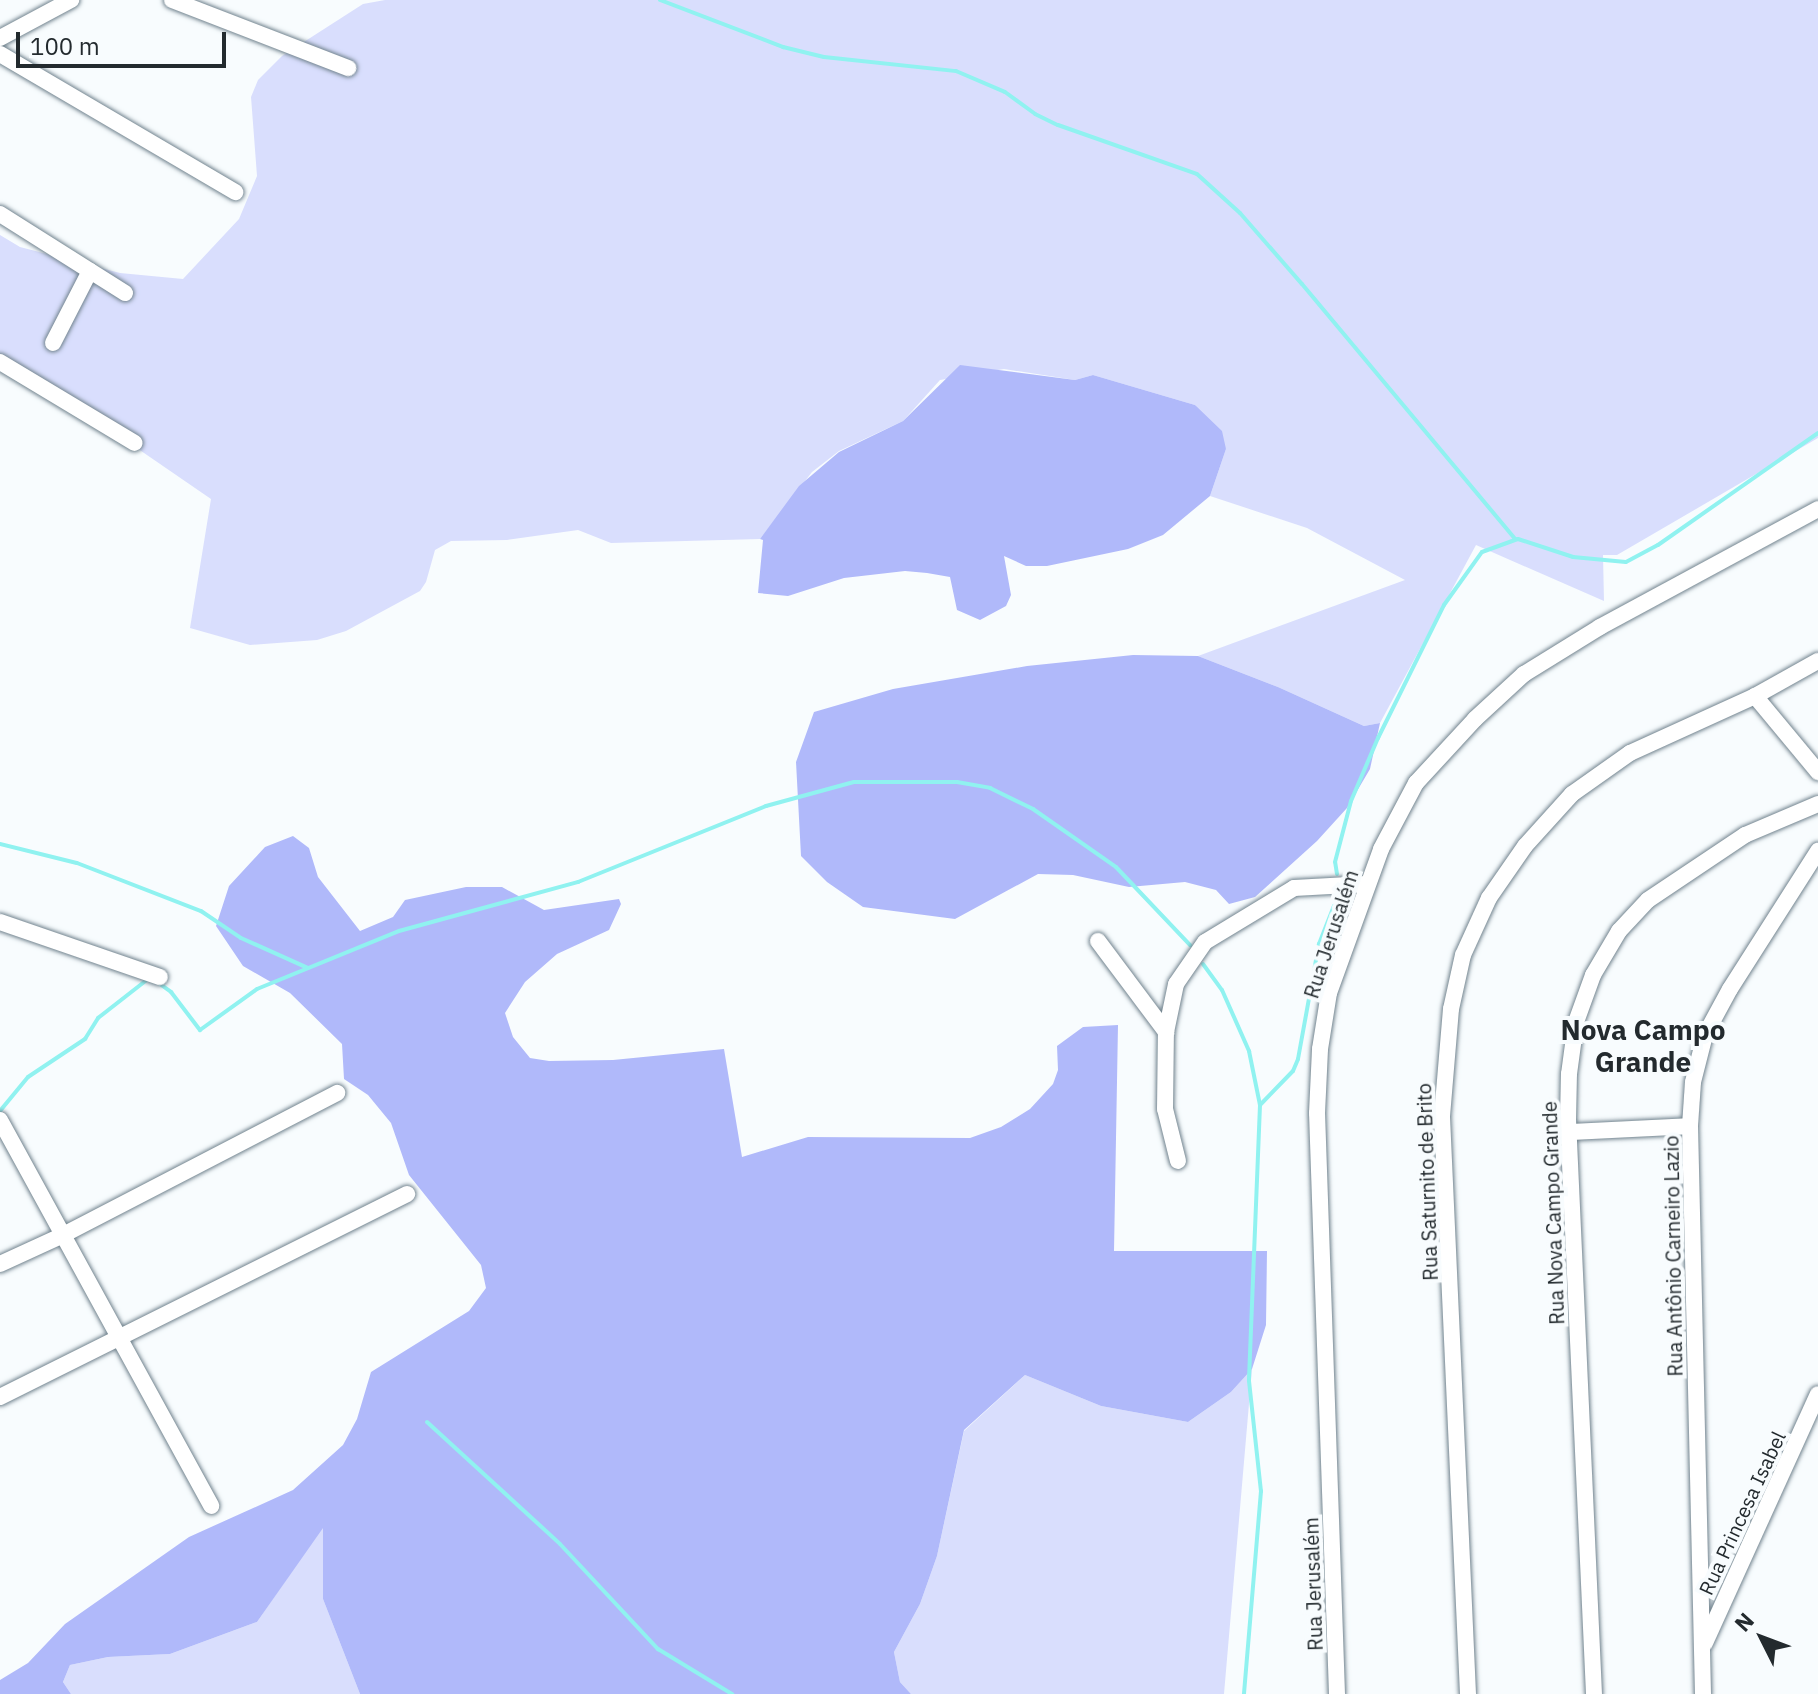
<!DOCTYPE html>
<html>
<head>
<meta charset="utf-8">
<style>
  body { margin:0 }
  #map { position:relative; width:1818px; height:1694px; overflow:hidden; background:#f8fcfe; font-family:"IBM Plex Sans",sans-serif }
  div>[style] { position:absolute }
  .green>* { inset:0; background:#d9defd }
  .forest>* { inset:0; background:#b0b9fa }
  .stream>* { height:4px; margin:-2px; padding:0 2px; transform-origin:2px; border-radius:2px; background:#90f2f0 }
  .roads { filter:drop-shadow(0 0 2px #71838e) drop-shadow(0 0 2px #71838e) }
  .minor>* { height:16px; margin:-8px; padding:0 8px; transform-origin:8px; border-radius:8px; background:#fff }
  span { translate:-50% -50%; white-space:nowrap; text-align:center; line-height:1.15; -webkit-text-stroke:8px #f8fcfe; paint-order:stroke }
  .street-label { font-size:20px; color:#232a2e }
  .district-label { font-size:28px; color:#232a2e; font-weight:700 }
  .north { position:absolute; left:1722px; top:1598px; width:80px; height:80px; -webkit-text-stroke:6px #f8fcfe; paint-order:stroke; rotate:312deg; font-size:22px; font-weight:700; line-height:32px; text-align:center; color:#232a2e }
  .north::after { content:''; display:block; margin:auto; width:28px; height:36px; background:#232a2e; clip-path:polygon(50% 0,100% 100%,50% 72%,0 100%) }
  .scale { position:absolute; left:16px; top:32px; width:210px; height:36px; box-sizing:border-box; border:4px solid #232a2e; border-top:0; padding-left:10px; font-size:24px; line-height:28px; white-space:nowrap; color:#232a2e; -webkit-text-stroke:6px #f8fcfe; paint-order:stroke }
</style>
</head>
<body>
<div id="map">
  <div class="green">
    <i style="clip-path:polygon(385px 0,1818px 0,1818px 438px,1617px 555px,1603px 555px,1604px 601px,1476px 545px,1380px 723px,1364px 726px,1278px 687px,1198px 656px,1405px 580px,1307px 528px,1210px 496px,1226px 449px,1195px 405px,1093px 375px,1075px 380px,1004px 369px,940px 380px,903px 421px,839px 451px,812px 472px,760px 539px,611px 543px,578px 530px,507px 540px,451px 541px,435px 550px,426px 582px,420px 591px,346px 631px,317px 640px,250px 645px,190px 628px,211px 499px,0 354px,0 235px,20px 247px,120px 273px,183px 279px,239px 219px,257px 176px,251px 97px,258px 80px,282px 56px,363px 4px)"></i>
    <i style="clip-path:polygon(1252px 1369px,1224px 1694px,911px 1694px,900px 1682px,894px 1652px,920px 1604px,937px 1556px,964px 1431px,1025px 1375px,1101px 1406px,1188px 1422px,1231px 1392px)"></i>
    <i style="clip-path:polygon(323px 1526px,323px 1599px,360px 1694px,71px 1694px,63px 1682px,70px 1665px,108px 1657px,170px 1654px,257px 1622px)"></i>
  </div>
  <div class="forest">
    <i style="clip-path:polygon(960px 365px,1075px 380px,1093px 375px,1195px 405px,1222px 431px,1226px 449px,1210px 496px,1163px 535px,1128px 549px,1047px 566px,1026px 566px,1004px 556px,1011px 595px,1006px 606px,980px 620px,957px 610px,950px 577px,927px 573px,905px 571px,844px 578px,788px 596px,758px 593px,763px 540px,760px 539px,799px 486px,839px 452px,903px 421px)"></i>
    <i style="clip-path:polygon(1133px 655px,1198px 656px,1278px 687px,1364px 726px,1380px 723px,1370px 769px,1347px 808px,1317px 841px,1255px 897px,1229px 904px,1216px 890px,1185px 882px,1129px 887px,1073px 875px,1038px 874px,955px 919px,863px 907px,827px 882px,801px 856px,796px 762px,814px 712px,893px 689px,1027px 666px)"></i>
    <i style="clip-path:polygon(293px 836px,309px 848px,318px 877px,360px 931px,393px 917px,405px 900px,466px 887px,502px 887px,544px 910px,619px 899px,621px 904px,609px 930px,557px 954px,525px 982px,505px 1013px,513px 1037px,530px 1058px,549px 1061px,613px 1060px,724px 1049px,742px 1157px,808px 1137px,970px 1138px,1001px 1127px,1030px 1109px,1053px 1084px,1058px 1070px,1057px 1046px,1083px 1027px,1118px 1025px,1114px 1251px,1267px 1251px,1266px 1325px,1252px 1369px,1231px 1392px,1188px 1422px,1101px 1406px,1025px 1375px,964px 1430px,937px 1556px,920px 1604px,894px 1652px,900px 1682px,911px 1694px,360px 1694px,323px 1599px,323px 1528px,257px 1622px,170px 1654px,108px 1657px,70px 1665px,63px 1682px,71px 1694px,0 1694px,0 1680px,28px 1663px,65px 1624px,189px 1537px,293px 1490px,343px 1445px,357px 1419px,371px 1372px,469px 1311px,486px 1288px,481px 1265px,409px 1175px,391px 1123px,368px 1095px,344px 1079px,342px 1044px,290px 993px,243px 966px,216px 926px,229px 886px,265px 847px)"></i>
  </div>
  <div class="stream">
    <i style="left:660px;top:0;width:132px;rotate:20.9deg"></i>
    <i style="left:783px;top:47px;width:42px;rotate:13.7deg"></i>
    <i style="left:824px;top:57px;width:133px;rotate:6.1deg"></i>
    <i style="left:956px;top:71px;width:53px;rotate:23.2deg"></i>
    <i style="left:1005px;top:92px;width:37px;rotate:36deg"></i>
    <i style="left:1035px;top:114px;width:25px;rotate:26deg"></i>
    <i style="left:1058px;top:125px;width:147px;rotate:19.4deg"></i>
    <i style="left:1197px;top:174px;width:58px;rotate:42.2deg"></i>
    <i style="left:1240px;top:213px;width:94px;rotate:48.9deg"></i>
    <i style="left:1302px;top:284px;width:332px;rotate:50.1deg"></i>
    <i style="left:0;top:844px;width:79px;rotate:13.9deg"></i>
    <i style="left:77px;top:863px;width:133px;rotate:21.2deg"></i>
    <i style="left:201px;top:911px;width:48px;rotate:34deg"></i>
    <i style="left:241px;top:938px;width:73px;rotate:24.1deg"></i>
    <i style="left:1337px;top:874px;width:12px;rotate:-99deg"></i>
    <i style="left:1335px;top:862px;width:63px;rotate:-75.3deg"></i>
    <i style="left:1351px;top:801px;width:69px;rotate:-66.8deg"></i>
    <i style="left:1378px;top:738px;width:148px;rotate:-63.6deg"></i>
    <i style="left:1444px;top:605px;width:65px;rotate:-54.4deg"></i>
    <i style="left:1482px;top:552px;width:38px;rotate:-20deg"></i>
    <i style="left:1518px;top:539px;width:58px;rotate:18.1deg"></i>
    <i style="left:1573px;top:557px;width:53px;rotate:5.4deg"></i>
    <i style="left:1626px;top:562px;width:36px;rotate:-28deg"></i>
    <i style="left:1658px;top:545px;width:195px;rotate:-35deg"></i>
    <i style="left:1203px;top:964px;width:32px;rotate:54deg"></i>
    <i style="left:1222px;top:990px;width:67px;rotate:66.1deg"></i>
    <i style="left:1249px;top:1051px;width:55px;rotate:78.5deg"></i>
    <i style="left:1260px;top:1105px;width:276px;rotate:92.3deg"></i>
    <i style="left:1249px;top:1381px;width:111px;rotate:83.8deg"></i>
    <i style="left:1261px;top:1491px;width:204px;rotate:94.8deg"></i>
    <i style="left:160px;top:984px;width:14px;rotate:36deg"></i>
    <i style="left:171px;top:992px;width:48px;rotate:52.7deg"></i>
    <i style="left:200px;top:1030px;width:70px;rotate:-35.7deg"></i>
    <i style="left:257px;top:989px;width:153px;rotate:-22.2deg"></i>
    <i style="left:399px;top:931px;width:186px;rotate:-15.3deg"></i>
    <i style="left:578px;top:882px;width:203px;rotate:-22deg"></i>
    <i style="left:766px;top:806px;width:91px;rotate:-15.3deg"></i>
    <i style="left:854px;top:782px;width:103px"></i>
    <i style="left:957px;top:782px;width:34px;rotate:10deg"></i>
    <i style="left:990px;top:788px;width:48px;rotate:26deg"></i>
    <i style="left:1033px;top:809px;width:101px;rotate:34.9deg"></i>
    <i style="left:1116px;top:867px;width:108px;rotate:46.5deg"></i>
    <i style="left:1260px;top:1105px;width:47px;rotate:-45.9deg"></i>
    <i style="left:1293px;top:1071px;width:13px;rotate:-67deg"></i>
    <i style="left:1298px;top:1059px;width:117px;rotate:-79.7deg"></i>
    <i style="left:1319px;top:944px;width:41px;rotate:-68.5deg"></i>
    <i style="left:0;top:1111px;width:44px;rotate:-50.5deg"></i>
    <i style="left:28px;top:1077px;width:69px;rotate:-33.7deg"></i>
    <i style="left:85px;top:1039px;width:25px;rotate:-58deg"></i>
    <i style="left:98px;top:1018px;width:63px;rotate:-38deg"></i>
    <i style="left:427px;top:1422px;width:180px;rotate:42.5deg"></i>
    <i style="left:560px;top:1544px;width:144px;rotate:47deg"></i>
    <i style="left:658px;top:1649px;width:87px;rotate:31.3deg"></i>
  </div>
  <div class="roads">
    <div class="minor">
      <i style="left:172px;top:0;width:189px;rotate:21.1deg"></i>
      <i style="left:0;top:38px;width:81px;rotate:-28.2deg"></i>
      <i style="left:0;top:54px;width:273px;rotate:30.4deg"></i>
      <i style="left:0;top:214px;width:148px;rotate:32.3deg"></i>
      <i style="left:53px;top:343px;width:81px;rotate:-62.8deg"></i>
      <i style="left:0;top:362px;width:157px;rotate:31deg"></i>
      <i style="left:1755px;top:696px;width:99px;rotate:50.3deg"></i>
      <i style="left:0;top:922px;width:169px;rotate:19deg"></i>
      <i style="left:1098px;top:941px;width:114px;rotate:53.2deg"></i>
      <i style="left:0;top:1120px;width:440px;rotate:61.3deg"></i>
      <i style="left:1569px;top:1132px;width:121px;rotate:-2.8deg"></i>
      <i style="left:1178px;top:1161px;width:54px;rotate:-104deg"></i>
      <i style="left:1165px;top:1109px;width:77px;rotate:-89.3deg"></i>
      <i style="left:1166px;top:1032px;width:49px;rotate:-78.2deg"></i>
      <i style="left:1176px;top:984px;width:51px;rotate:-55.4deg"></i>
      <i style="left:1205px;top:942px;width:104px;rotate:-31.2deg"></i>
      <i style="left:1294px;top:888px;width:73px;rotate:-3.1deg"></i>
      <i style="left:0;top:1264px;width:69px;rotate:-24.7deg"></i>
      <i style="left:63px;top:1235px;width:309px;rotate:-27.4deg"></i>
      <i style="left:0;top:1397px;width:455px;rotate:-26.5deg"></i>
      <i style="left:1705px;top:1643px;width:273px;rotate:-65.6deg"></i>
      <i style="left:1337px;top:1694px;width:581px;rotate:-91.97deg"></i>
      <i style="left:1317px;top:1113px;width:64px;rotate:-87.3deg"></i>
      <i style="left:1320px;top:1049px;width:57px;rotate:-80.9deg"></i>
      <i style="left:1329px;top:993px;width:153px;rotate:-70.1deg"></i>
      <i style="left:1381px;top:849px;width:75px;rotate:-62.1deg"></i>
      <i style="left:1416px;top:783px;width:87px;rotate:-47.3deg"></i>
      <i style="left:1475px;top:719px;width:67px;rotate:-42.6deg"></i>
      <i style="left:1524px;top:674px;width:89px;rotate:-31.7deg"></i>
      <i style="left:1600px;top:627px;width:248px;rotate:-28.4deg"></i>
      <i style="left:1468px;top:1694px;width:579px;rotate:-92.58deg"></i>
      <i style="left:1442px;top:1116px;width:107px;rotate:-85.2deg"></i>
      <i style="left:1451px;top:1009px;width:55px;rotate:-77.5deg"></i>
      <i style="left:1463px;top:955px;width:63px;rotate:-65.5deg"></i>
      <i style="left:1489px;top:898px;width:63px;rotate:-55.3deg"></i>
      <i style="left:1525px;top:846px;width:70px;rotate:-47.9deg"></i>
      <i style="left:1572px;top:794px;width:71px;rotate:-35.3deg"></i>
      <i style="left:1630px;top:753px;width:137px;rotate:-24.5deg"></i>
      <i style="left:1755px;top:696px;width:72px;rotate:-29.1deg"></i>
      <i style="left:1594px;top:1694px;width:575px;rotate:-92.59deg"></i>
      <i style="left:1568px;top:1120px;width:46px;rotate:-88.8deg"></i>
      <i style="left:1569px;top:1074px;width:52px;rotate:-82.3deg"></i>
      <i style="left:1576px;top:1022px;width:50px;rotate:-70.1deg"></i>
      <i style="left:1593px;top:975px;width:51px;rotate:-59.4deg"></i>
      <i style="left:1619px;top:931px;width:42px;rotate:-46.9deg"></i>
      <i style="left:1648px;top:900px;width:117px;rotate:-33.8deg"></i>
      <i style="left:1745px;top:835px;width:79px;rotate:-23deg"></i>
      <i style="left:1703px;top:1694px;width:568px;rotate:-91.31deg"></i>
      <i style="left:1690px;top:1126px;width:44px;rotate:-86.1deg"></i>
      <i style="left:1693px;top:1082px;width:49px;rotate:-75.7deg"></i>
      <i style="left:1705px;top:1035px;width:52px;rotate:-61.5deg"></i>
      <i style="left:1730px;top:989px;width:164px;rotate:-57.5deg"></i>
    </div>
  </div>
  <div class="street-label">
    <span style="left:1331px;top:934px;rotate:-72deg">Rua Jerusalém</span>
    <span style="left:1427px;top:1182px;rotate:-92deg">Rua Saturnito de Brito</span>
    <span style="left:1553px;top:1213px;rotate:-92deg">Rua Nova Campo Grande</span>
    <span style="left:1673px;top:1256px;rotate:-91deg">Rua Antônio Carneiro Lazio</span>
    <span style="left:1742px;top:1513px;rotate:-65deg">Rua Princesa Isabel</span>
    <span style="left:1313px;top:1584px;rotate:-92deg">Rua Jerusalém</span>
  </div>
  <div class="district-label">
    <span style="left:1643px;top:1046px">Nova Campo<br>Grande</span>
  </div>
  <div class="north">N</div>
  <div class="scale">100 m</div>
</div>
</body>
</html>
